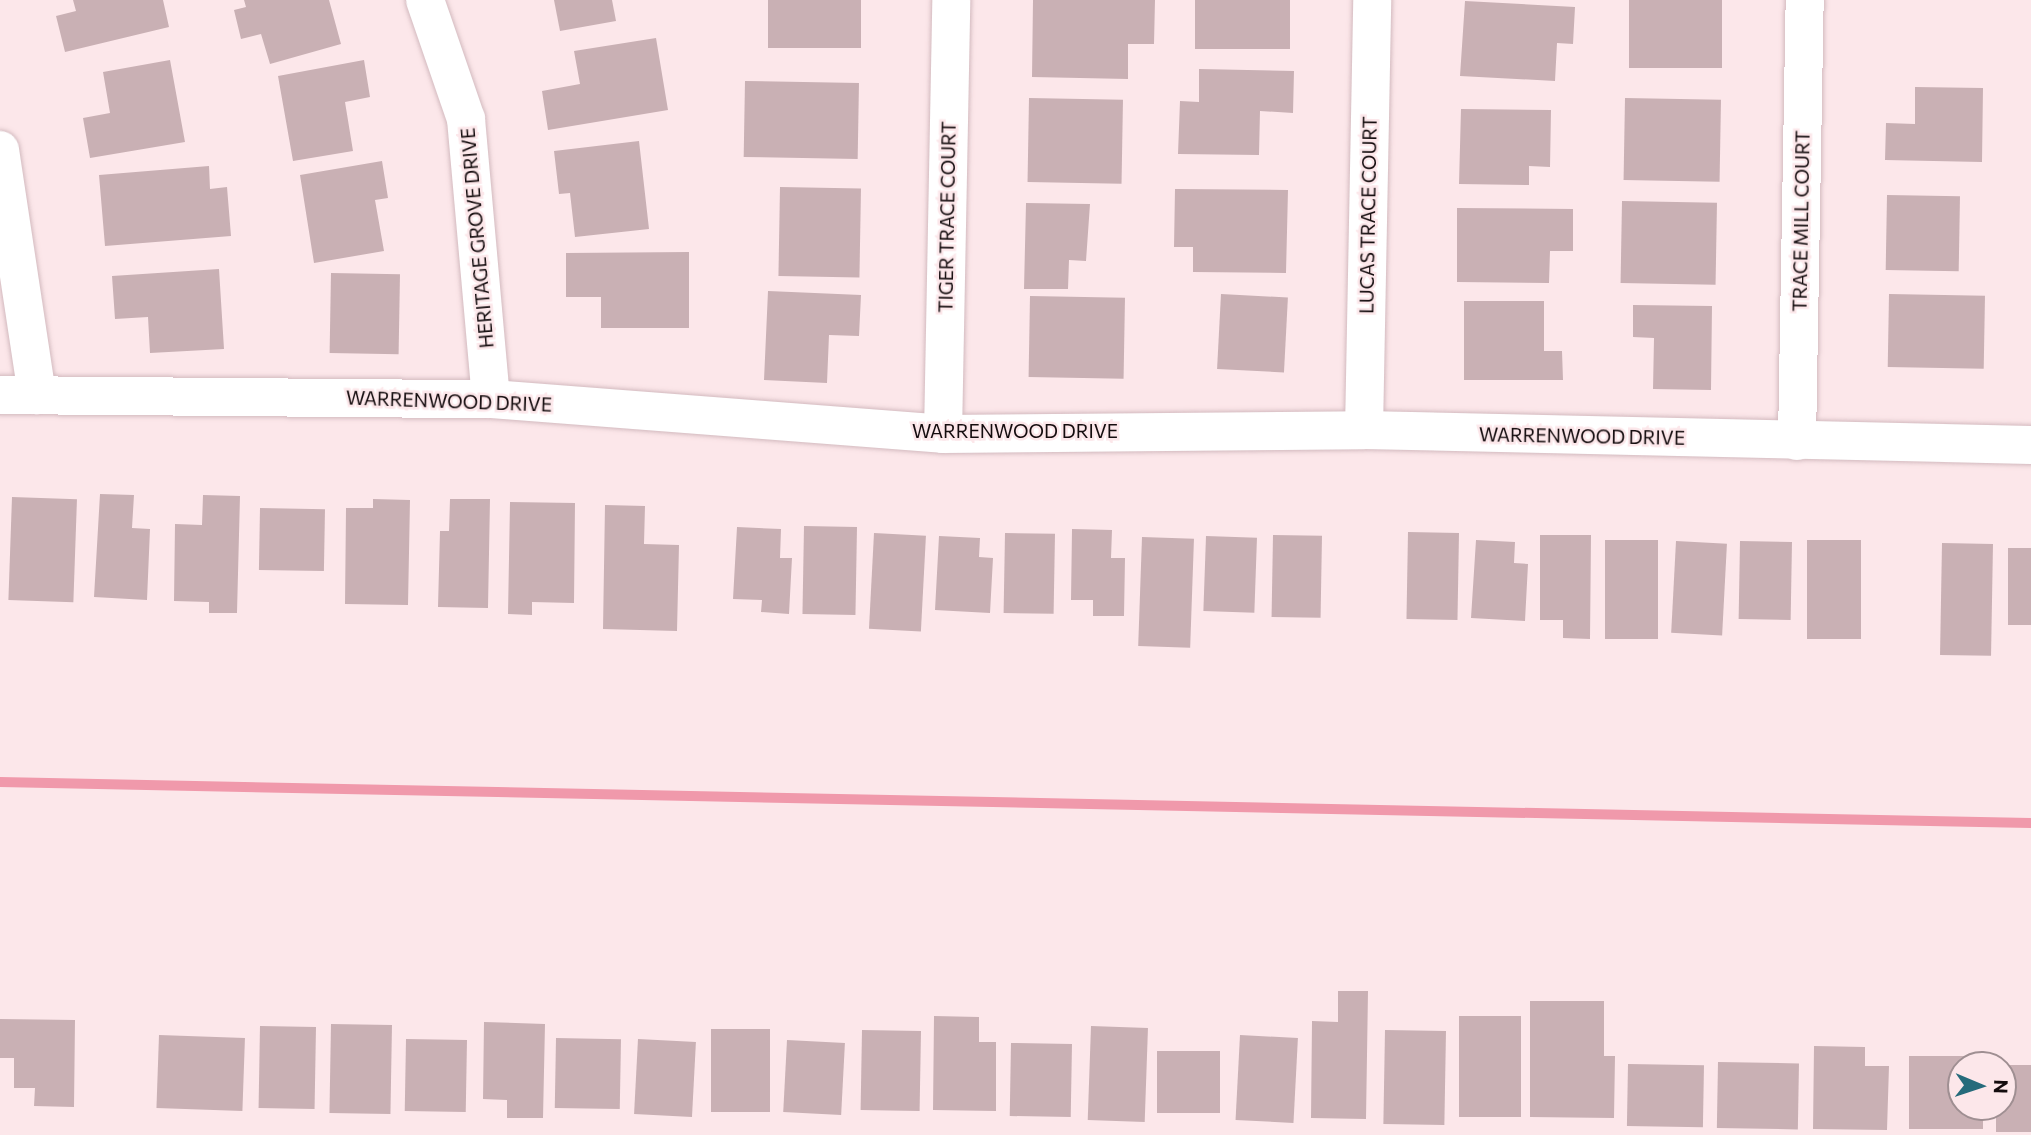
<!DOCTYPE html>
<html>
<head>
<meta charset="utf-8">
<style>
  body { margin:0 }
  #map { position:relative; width:2031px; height:1135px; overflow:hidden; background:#fce7ea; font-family:Commissioner,sans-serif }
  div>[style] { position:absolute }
  .stream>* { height:10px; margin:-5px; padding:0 5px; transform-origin:5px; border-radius:5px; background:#f099ab }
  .building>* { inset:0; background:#c9b0b4; transform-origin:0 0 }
  .roads { filter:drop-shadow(0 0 2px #d3babf) drop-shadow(0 0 2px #d3babf) }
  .minor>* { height:38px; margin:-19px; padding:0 19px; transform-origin:19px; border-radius:19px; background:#fff }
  span { translate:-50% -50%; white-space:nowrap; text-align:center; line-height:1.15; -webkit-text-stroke:5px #fce7ea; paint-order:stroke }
  .street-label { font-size:19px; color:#140c0e }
  .north { position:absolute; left:1947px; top:1051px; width:70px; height:70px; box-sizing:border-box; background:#fce7ea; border:2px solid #9f8f92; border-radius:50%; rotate:92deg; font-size:19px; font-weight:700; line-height:28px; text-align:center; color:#140c0e }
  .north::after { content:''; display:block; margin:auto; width:24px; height:32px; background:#266b7b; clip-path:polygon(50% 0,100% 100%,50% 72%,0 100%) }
</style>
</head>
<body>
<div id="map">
  <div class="stream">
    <i style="left:0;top:782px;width:2031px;rotate:1.16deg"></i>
  </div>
  <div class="building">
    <i style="clip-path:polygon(73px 0,163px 0,169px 27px,65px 52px,56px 16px,76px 11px)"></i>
    <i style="clip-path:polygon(244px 0,329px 0,341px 44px,270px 64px,261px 34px,241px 39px,234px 10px,246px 7px)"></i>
    <i style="clip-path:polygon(554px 0,612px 0,616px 21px,560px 31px)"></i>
    <i style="left:768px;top:0;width:93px;height:48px"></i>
    <i style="clip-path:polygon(1033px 0,1155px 0,1154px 44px,1128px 44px,1128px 79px,1032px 77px)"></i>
    <i style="left:1195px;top:0;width:95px;height:49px"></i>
    <i style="left:1629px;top:0;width:93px;height:68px"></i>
    <i style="clip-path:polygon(1465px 1px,1575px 7px,1573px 44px,1557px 43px,1555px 81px,1460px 76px)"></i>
    <i style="clip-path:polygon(656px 38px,668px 110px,548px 130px,542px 91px,580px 84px,574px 51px)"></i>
    <i style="clip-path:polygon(170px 60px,185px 142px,90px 158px,83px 118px,110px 113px,103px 72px)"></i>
    <i style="clip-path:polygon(364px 60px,370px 97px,345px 102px,353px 151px,293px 161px,278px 76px)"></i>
    <i style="clip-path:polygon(1199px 69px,1294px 71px,1293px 113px,1260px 111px,1259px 155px,1178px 154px,1180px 101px,1199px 102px)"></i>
    <i style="left:745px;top:81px;width:114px;height:76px;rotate:1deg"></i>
    <i style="clip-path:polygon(1915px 87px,1983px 88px,1982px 162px,1885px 160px,1886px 123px,1915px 124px)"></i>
    <i style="left:1029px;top:98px;width:94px;height:84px;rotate:1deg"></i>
    <i style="left:1625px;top:98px;width:96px;height:82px;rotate:1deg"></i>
    <i style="clip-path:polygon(1461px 109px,1551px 110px,1550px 167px,1529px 166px,1529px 185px,1459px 184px)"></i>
    <i style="clip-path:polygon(639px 141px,649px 229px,575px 237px,570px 193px,559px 194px,554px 151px)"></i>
    <i style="clip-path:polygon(382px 161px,388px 198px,375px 200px,384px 251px,314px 263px,300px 175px)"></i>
    <i style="clip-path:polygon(209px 166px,210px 189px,227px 187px,231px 236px,105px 246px,99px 175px)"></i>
    <i style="left:780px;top:187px;width:81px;height:89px;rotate:1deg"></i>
    <i style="clip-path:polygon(1175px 189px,1288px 190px,1286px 273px,1193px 272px,1193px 247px,1174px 247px)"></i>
    <i style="left:1887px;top:195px;width:73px;height:75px;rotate:1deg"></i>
    <i style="left:1622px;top:201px;width:95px;height:82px;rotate:1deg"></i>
    <i style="clip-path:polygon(1026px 203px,1090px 204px,1086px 261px,1069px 260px,1068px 289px,1024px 289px)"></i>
    <i style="clip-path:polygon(1457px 208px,1573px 209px,1573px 251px,1550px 251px,1549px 283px,1457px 282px)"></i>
    <i style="clip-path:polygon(689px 252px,689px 328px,601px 328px,601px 297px,566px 297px,566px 253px)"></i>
    <i style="clip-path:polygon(219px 269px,224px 349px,150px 353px,148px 317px,115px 319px,112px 276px)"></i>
    <i style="left:331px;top:273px;width:69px;height:80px;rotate:1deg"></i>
    <i style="clip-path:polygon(768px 291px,861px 295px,859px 336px,829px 335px,827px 383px,764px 380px)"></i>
    <i style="left:1221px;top:294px;width:67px;height:75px;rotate:3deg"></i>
    <i style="left:1889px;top:294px;width:96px;height:73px;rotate:1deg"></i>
    <i style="left:1030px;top:296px;width:95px;height:81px;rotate:1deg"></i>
    <i style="clip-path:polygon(1464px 301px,1544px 301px,1544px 351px,1562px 351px,1563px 380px,1464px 380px)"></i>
    <i style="clip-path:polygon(1633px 305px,1712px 306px,1711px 390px,1653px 389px,1654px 338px,1633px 337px)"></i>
    <i style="clip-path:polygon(100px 494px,134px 495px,132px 528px,150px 529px,147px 600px,94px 597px)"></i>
    <i style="clip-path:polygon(203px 495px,240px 496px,237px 613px,209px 613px,209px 602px,174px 601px,175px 524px,202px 525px)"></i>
    <i style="left:12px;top:497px;width:65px;height:103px;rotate:2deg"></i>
    <i style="clip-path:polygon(373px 499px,410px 500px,408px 605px,345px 604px,346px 508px,373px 508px)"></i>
    <i style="clip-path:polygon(450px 499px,490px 499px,488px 608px,438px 607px,440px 531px,449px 531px)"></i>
    <i style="clip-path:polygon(510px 502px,575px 503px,574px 603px,532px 602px,532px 615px,508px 614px)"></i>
    <i style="clip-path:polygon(605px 505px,645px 506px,644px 544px,679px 545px,677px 631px,603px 629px)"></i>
    <i style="left:260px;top:508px;width:65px;height:62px;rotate:1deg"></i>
    <i style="left:804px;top:526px;width:53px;height:88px;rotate:1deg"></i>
    <i style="clip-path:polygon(737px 527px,781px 529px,780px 558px,792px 558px,789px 614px,761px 612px,762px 600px,733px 599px)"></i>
    <i style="clip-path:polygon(1072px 529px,1112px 530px,1111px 558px,1125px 558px,1124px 616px,1093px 616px,1093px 600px,1071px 600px)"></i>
    <i style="left:1408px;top:532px;width:51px;height:87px;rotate:1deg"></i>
    <i style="left:874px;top:533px;width:52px;height:96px;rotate:3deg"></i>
    <i style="left:1005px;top:533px;width:50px;height:80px;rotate:1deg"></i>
    <i style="left:1273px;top:535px;width:49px;height:82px;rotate:1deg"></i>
    <i style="clip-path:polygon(1540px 535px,1591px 535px,1590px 639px,1563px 638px,1563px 620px,1540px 620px)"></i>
    <i style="clip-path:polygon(939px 536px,980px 538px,979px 557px,993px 558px,990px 613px,935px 610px)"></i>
    <i style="left:1206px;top:536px;width:51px;height:75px;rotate:2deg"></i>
    <i style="left:1142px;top:537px;width:52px;height:109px;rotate:2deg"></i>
    <i style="clip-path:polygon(1476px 540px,1515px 542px,1514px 563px,1528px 564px,1525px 621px,1471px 618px)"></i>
    <i style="left:1605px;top:540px;width:53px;height:99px"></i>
    <i style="left:1807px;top:540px;width:54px;height:99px"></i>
    <i style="left:1676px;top:541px;width:51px;height:92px;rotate:3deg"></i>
    <i style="left:1740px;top:541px;width:52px;height:78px;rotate:1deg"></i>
    <i style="left:1942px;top:543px;width:51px;height:112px;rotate:1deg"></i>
    <i style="left:2008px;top:548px;width:23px;height:77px"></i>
    <i style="clip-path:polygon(1338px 991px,1368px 991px,1366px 1119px,1311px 1118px,1312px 1021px,1338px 1022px)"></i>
    <i style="clip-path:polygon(1530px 1001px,1604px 1001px,1604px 1056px,1615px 1056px,1614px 1118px,1530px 1117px)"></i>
    <i style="clip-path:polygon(934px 1016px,979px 1017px,979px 1042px,996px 1042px,996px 1111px,933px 1110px)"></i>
    <i style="left:1459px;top:1016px;width:62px;height:101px"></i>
    <i style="clip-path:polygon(0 1019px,75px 1020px,74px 1107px,34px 1106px,35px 1088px,14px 1088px,14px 1058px,0 1058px)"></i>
    <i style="clip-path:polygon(484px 1022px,545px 1024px,543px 1118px,507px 1118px,507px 1100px,483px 1099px)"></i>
    <i style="left:331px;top:1024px;width:61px;height:89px;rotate:1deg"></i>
    <i style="left:260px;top:1026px;width:56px;height:82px;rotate:1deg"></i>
    <i style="left:1091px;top:1026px;width:57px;height:94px;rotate:2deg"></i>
    <i style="left:711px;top:1029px;width:59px;height:83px"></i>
    <i style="left:862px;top:1030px;width:59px;height:80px;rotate:1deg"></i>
    <i style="left:1385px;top:1030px;width:61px;height:94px;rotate:1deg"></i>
    <i style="left:159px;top:1035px;width:86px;height:73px;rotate:2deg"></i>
    <i style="left:1240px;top:1035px;width:58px;height:85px;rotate:3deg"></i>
    <i style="left:556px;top:1038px;width:65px;height:70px;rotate:1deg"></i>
    <i style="left:406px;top:1039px;width:61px;height:72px;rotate:1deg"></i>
    <i style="left:638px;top:1039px;width:58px;height:75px;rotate:3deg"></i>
    <i style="left:787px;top:1040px;width:58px;height:72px;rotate:3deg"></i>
    <i style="left:1011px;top:1043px;width:61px;height:73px;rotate:1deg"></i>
    <i style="clip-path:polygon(1814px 1046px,1865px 1047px,1865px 1066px,1889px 1066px,1887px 1130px,1813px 1129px)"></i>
    <i style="left:1157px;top:1051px;width:63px;height:62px"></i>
    <i style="clip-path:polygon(1909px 1056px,1983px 1056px,1983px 1065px,1961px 1065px,1961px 1107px,1983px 1107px,1983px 1129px,1909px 1129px)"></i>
    <i style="left:1718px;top:1062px;width:81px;height:66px;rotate:1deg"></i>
    <i style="left:1628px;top:1064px;width:76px;height:62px;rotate:1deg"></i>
    <i style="clip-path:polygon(2003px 1065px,2031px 1065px,2031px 1132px,1996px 1132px,1996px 1107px,2003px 1107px)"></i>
  </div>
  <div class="roads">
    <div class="minor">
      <i style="left:425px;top:0;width:126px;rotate:71deg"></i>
      <i style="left:466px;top:119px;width:281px;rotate:84.9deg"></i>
      <i style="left:0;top:150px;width:248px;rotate:81.4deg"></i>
      <i style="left:0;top:395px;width:491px;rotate:0.5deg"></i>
      <i style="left:491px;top:399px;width:453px;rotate:4.4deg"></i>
      <i style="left:943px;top:434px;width:421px;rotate:-0.5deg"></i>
      <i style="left:1364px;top:430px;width:667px;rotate:1.29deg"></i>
      <i style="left:1364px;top:430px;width:430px;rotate:-88.9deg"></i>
      <i style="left:943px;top:434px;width:434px;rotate:-88.9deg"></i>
      <i style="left:1797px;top:441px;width:441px;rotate:-89deg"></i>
    </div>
  </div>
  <div class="street-label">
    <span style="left:1368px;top:215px;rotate:-89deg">LUCAS TRACE COURT</span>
    <span style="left:947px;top:217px;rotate:-89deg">TIGER TRACE COURT</span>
    <span style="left:1801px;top:221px;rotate:-89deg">TRACE MILL COURT</span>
    <span style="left:477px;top:238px;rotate:-95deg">HERITAGE GROVE DRIVE</span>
    <span style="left:449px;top:401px;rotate:2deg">WARRENWOOD DRIVE</span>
    <span style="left:1015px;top:431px">WARRENWOOD DRIVE</span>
    <span style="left:1582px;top:436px;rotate:1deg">WARRENWOOD DRIVE</span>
  </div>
  <div class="north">N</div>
</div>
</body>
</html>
